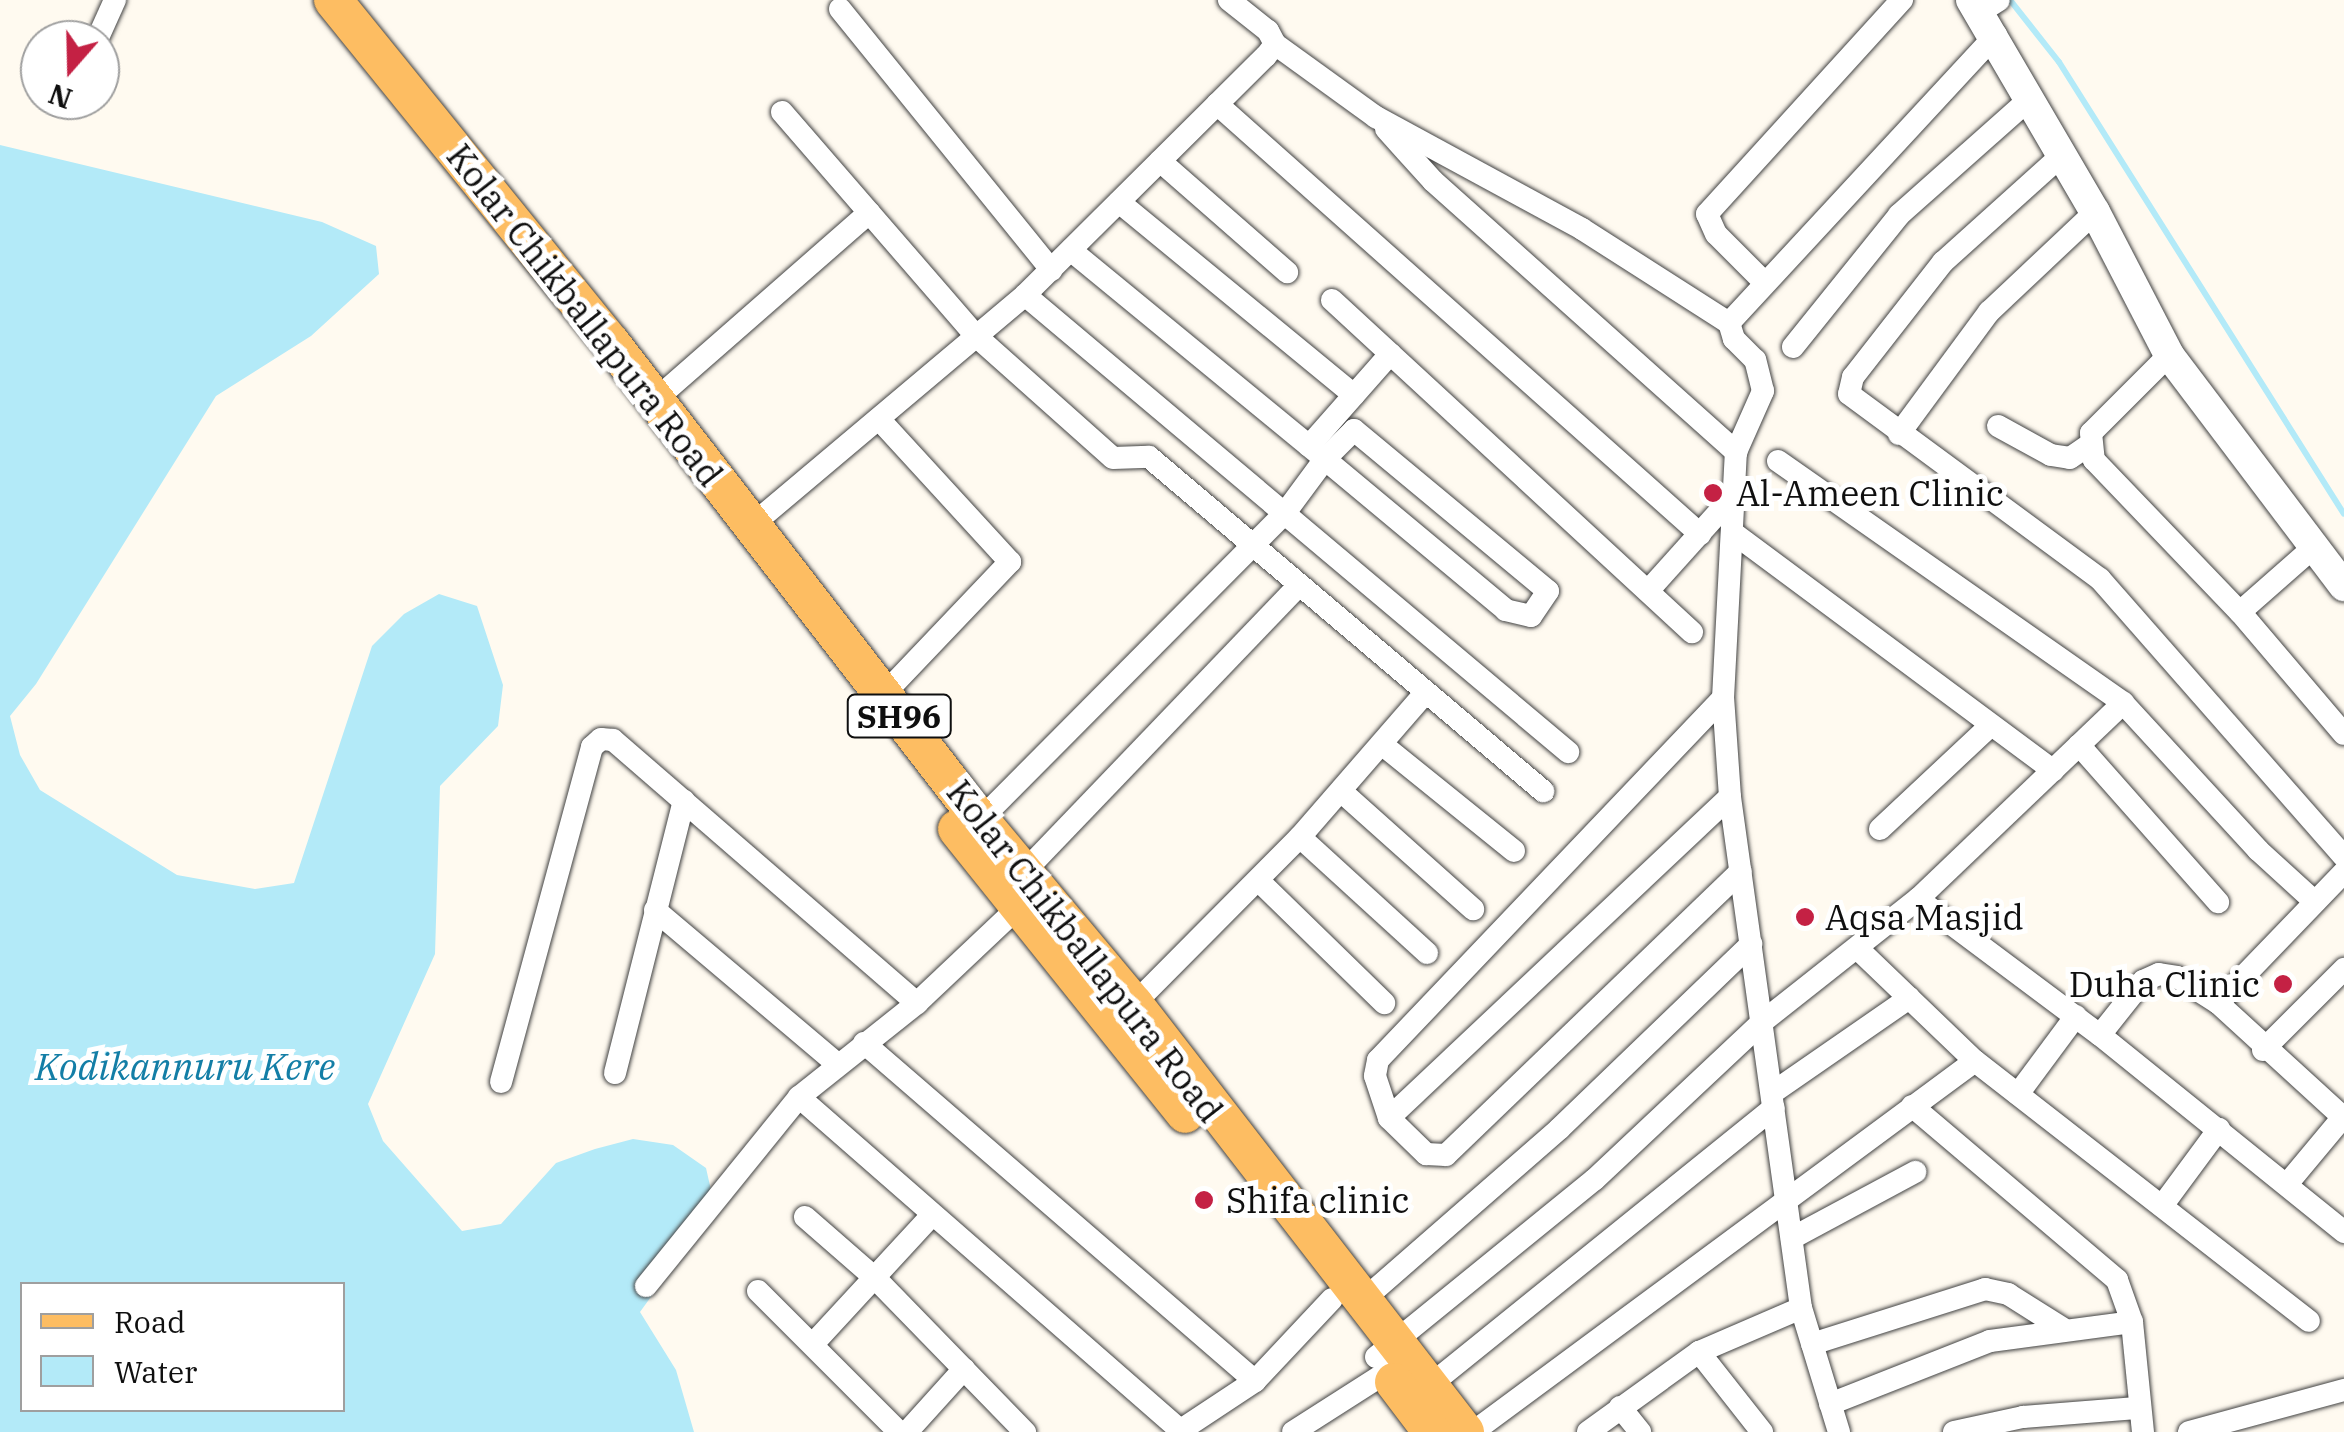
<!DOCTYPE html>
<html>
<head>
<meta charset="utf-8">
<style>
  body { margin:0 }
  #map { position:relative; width:2344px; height:1432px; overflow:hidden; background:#fffaf0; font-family:"IBM Plex Serif",serif }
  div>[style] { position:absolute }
  .water>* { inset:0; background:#b3eaf8 }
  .stream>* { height:6px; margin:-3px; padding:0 3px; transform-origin:3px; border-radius:3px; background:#b3eaf8 }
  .roads { filter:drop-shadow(0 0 2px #424242) drop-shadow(0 0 2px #424242) }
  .minor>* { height:22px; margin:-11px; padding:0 11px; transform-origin:11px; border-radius:11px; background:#fff }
  .tertiary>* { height:30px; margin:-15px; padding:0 15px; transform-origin:15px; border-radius:15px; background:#fff }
  .primary>* { height:38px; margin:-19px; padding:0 19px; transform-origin:19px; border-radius:19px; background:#fdbd62 }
  .dots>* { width:28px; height:28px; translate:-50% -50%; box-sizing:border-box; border:5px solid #fff; border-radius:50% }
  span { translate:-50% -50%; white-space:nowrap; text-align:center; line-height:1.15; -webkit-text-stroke:10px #fff; paint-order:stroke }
  .shield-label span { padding:2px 8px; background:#fff; border:2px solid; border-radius:8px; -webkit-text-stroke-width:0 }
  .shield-label { font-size:32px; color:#0f0f0f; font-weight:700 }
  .street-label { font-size:35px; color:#0f0f0f }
  .poi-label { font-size:35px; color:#0f0f0f }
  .left { translate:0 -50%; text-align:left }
  .right { translate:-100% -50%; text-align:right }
  .water-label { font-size:38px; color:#137ea6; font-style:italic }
  .legend { position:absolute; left:20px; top:1282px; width:325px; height:130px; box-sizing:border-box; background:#fff; border:2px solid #9f9f9f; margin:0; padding:12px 18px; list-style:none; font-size:30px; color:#0f0f0f }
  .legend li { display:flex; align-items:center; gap:20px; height:50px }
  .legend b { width:50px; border:2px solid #9f9f9f }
  .north { position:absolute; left:20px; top:20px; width:100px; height:100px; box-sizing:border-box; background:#fff; border:2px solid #9f9f9f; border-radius:50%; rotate:200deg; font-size:28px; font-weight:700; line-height:40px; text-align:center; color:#0f0f0f }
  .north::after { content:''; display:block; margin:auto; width:35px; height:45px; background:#c42144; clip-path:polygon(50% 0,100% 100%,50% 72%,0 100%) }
</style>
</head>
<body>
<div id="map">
  <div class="water">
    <i style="clip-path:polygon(evenodd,0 145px,322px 222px,376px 246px,379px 274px,311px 336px,216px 396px,36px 684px,10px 716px,20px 755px,40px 790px,177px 875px,255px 889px,294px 883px,372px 646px,404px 614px,439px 594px,477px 606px,503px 685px,498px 726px,440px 786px,435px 954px,368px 1104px,383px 1141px,462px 1231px,501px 1224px,556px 1163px,595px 1149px,633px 1139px,673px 1145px,706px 1168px,715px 1208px,640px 1312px,676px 1370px,694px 1432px,0 1432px,0 145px,22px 1284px,342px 1284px,342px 1410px,22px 1410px,22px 1284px)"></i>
  </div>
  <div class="stream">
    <i style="left:2010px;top:0;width:79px;rotate:51.7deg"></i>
    <i style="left:2059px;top:62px;width:534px;rotate:57.77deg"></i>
  </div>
  <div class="roads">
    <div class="minor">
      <i style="left:840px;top:9px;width:336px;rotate:51deg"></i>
      <i style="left:1980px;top:12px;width:22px;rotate:-32deg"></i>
      <i style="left:97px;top:40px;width:44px;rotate:-65.8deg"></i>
      <i style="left:1275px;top:44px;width:125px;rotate:35.9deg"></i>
      <i style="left:1376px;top:117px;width:234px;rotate:28.5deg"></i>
      <i style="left:1582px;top:229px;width:174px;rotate:32.6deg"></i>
      <i style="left:1217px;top:104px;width:647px;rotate:41.68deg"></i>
      <i style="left:782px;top:112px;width:296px;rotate:49.1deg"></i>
      <i style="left:976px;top:336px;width:183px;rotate:41.7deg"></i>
      <i style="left:1113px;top:458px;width:36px;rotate:-2deg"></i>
      <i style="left:1149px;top:457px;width:517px;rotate:40.29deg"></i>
      <i style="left:1386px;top:129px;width:70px;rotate:47.9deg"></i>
      <i style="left:1433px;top:181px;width:407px;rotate:41.8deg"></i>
      <i style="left:2062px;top:155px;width:160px;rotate:138deg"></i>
      <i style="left:1943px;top:262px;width:146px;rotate:128deg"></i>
      <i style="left:1853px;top:377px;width:17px;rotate:103deg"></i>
      <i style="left:1849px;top:394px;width:312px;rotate:36.4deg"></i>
      <i style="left:2100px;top:579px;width:370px;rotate:48.7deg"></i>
      <i style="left:1160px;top:161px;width:169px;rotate:41.2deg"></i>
      <i style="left:1119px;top:202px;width:304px;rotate:39.4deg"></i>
      <i style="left:1763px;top:281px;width:66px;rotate:-135deg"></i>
      <i style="left:1716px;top:234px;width:22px;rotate:-114deg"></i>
      <i style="left:1707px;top:214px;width:290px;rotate:-47.7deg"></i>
      <i style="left:1025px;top:295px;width:710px;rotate:40.08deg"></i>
      <i style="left:1332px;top:300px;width:490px;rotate:42.7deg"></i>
      <i style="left:1793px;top:347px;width:169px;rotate:-51.2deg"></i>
      <i style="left:1899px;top:215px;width:176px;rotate:-41.6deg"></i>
      <i style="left:2169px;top:355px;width:110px;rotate:135deg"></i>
      <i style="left:2091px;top:433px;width:27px;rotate:84deg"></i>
      <i style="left:2094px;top:460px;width:211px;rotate:46.2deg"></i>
      <i style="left:2240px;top:612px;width:160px;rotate:49.6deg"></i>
      <i style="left:654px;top:401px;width:286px;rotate:-41.2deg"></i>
      <i style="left:1998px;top:426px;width:60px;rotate:28.7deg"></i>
      <i style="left:2051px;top:455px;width:19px;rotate:9deg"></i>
      <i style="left:2070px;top:458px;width:22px;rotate:-34deg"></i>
      <i style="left:1899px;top:434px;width:152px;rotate:-53.6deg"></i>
      <i style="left:1989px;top:312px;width:146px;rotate:-43.3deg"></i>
      <i style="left:1309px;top:446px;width:123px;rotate:-48.6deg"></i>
      <i style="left:1778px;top:461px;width:421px;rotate:35deg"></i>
      <i style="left:2123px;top:703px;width:200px;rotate:47.4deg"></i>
      <i style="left:2258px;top:850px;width:77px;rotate:42.4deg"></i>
      <i style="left:752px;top:525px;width:357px;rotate:-40.1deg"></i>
      <i style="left:1025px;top:295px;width:339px;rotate:-44.8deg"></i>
      <i style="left:1266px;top:56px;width:15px;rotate:-53deg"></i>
      <i style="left:1275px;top:44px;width:15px;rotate:-118deg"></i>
      <i style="left:1268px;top:31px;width:50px;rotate:-141.5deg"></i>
      <i style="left:1732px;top:532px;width:400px;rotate:36.6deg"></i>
      <i style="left:1648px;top:591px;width:129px;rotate:-48.1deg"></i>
      <i style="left:2240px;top:612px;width:98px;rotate:-41.3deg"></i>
      <i style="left:1723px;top:698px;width:500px;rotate:133.62deg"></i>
      <i style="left:1378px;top:1060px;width:16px;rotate:101deg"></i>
      <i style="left:1375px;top:1076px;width:44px;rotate:71.6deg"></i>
      <i style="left:1389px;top:1118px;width:52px;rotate:44.2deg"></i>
      <i style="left:1426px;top:1154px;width:20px;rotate:3deg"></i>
      <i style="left:1446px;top:1155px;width:409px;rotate:-43.9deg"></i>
      <i style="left:866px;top:713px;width:209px;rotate:-46.4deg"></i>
      <i style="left:1010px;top:562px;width:194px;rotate:-132.5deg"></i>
      <i style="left:2079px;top:745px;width:210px;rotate:48.5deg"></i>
      <i style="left:1384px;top:746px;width:167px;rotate:38.9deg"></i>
      <i style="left:1342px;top:792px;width:176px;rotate:41.8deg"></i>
      <i style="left:980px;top:820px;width:433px;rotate:-45.2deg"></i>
      <i style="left:1285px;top:513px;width:67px;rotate:-53.5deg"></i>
      <i style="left:1325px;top:459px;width:41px;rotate:-45deg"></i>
      <i style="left:1354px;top:430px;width:252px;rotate:39.7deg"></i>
      <i style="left:1548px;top:591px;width:30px;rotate:124deg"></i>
      <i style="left:1531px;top:616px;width:26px;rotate:-167deg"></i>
      <i style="left:1506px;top:610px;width:236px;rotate:-140.2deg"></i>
      <i style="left:1325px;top:459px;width:329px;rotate:-140.6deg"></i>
      <i style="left:1880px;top:829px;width:151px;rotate:-43.1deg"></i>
      <i style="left:1300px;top:837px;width:172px;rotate:42.4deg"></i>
      <i style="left:1025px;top:871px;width:393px;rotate:-46.2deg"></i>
      <i style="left:1259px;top:881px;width:175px;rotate:44.3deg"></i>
      <i style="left:1918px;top:899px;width:227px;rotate:36.8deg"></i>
      <i style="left:2100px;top:1035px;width:314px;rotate:38.9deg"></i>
      <i style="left:655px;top:910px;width:237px;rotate:40.2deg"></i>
      <i style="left:1857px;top:948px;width:163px;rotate:43.8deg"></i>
      <i style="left:1975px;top:1061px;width:423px;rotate:37.9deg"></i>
      <i style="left:2218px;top:1003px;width:182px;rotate:-46.1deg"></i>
      <i style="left:1134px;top:1004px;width:235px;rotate:-45.2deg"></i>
      <i style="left:1300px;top:837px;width:191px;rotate:-49deg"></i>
      <i style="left:2100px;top:1035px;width:69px;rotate:-51.5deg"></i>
      <i style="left:2143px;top:981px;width:17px;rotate:-24deg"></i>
      <i style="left:2159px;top:974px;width:18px;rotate:9deg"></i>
      <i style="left:2177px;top:977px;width:49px;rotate:32.4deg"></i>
      <i style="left:2218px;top:1003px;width:171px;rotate:42.4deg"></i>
      <i style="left:864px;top:1043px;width:517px;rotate:40.84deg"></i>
      <i style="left:2263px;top:1050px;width:115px;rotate:-45deg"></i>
      <i style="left:615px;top:1073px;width:281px;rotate:-75.8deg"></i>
      <i style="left:501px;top:1082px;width:347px;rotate:-74.8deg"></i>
      <i style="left:592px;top:747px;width:12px;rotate:-42deg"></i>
      <i style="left:601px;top:739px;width:12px;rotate:5deg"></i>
      <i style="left:613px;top:740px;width:402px;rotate:40.9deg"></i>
      <i style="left:1772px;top:1093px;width:167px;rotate:-34.7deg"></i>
      <i style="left:2018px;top:1094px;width:97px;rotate:-53.4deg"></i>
      <i style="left:799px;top:1097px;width:506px;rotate:41.15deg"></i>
      <i style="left:1912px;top:1106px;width:269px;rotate:40.3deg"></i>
      <i style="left:2117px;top:1280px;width:45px;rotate:70.3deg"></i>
      <i style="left:2132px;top:1322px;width:111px;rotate:84.3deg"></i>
      <i style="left:1389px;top:1118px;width:468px;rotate:-43.3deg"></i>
      <i style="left:2288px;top:1183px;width:86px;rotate:-50.2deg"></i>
      <i style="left:2162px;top:1206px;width:96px;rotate:-53.5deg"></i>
      <i style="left:805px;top:1217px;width:94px;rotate:41.1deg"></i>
      <i style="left:876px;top:1279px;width:214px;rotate:45.8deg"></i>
      <i style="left:1792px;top:1238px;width:140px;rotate:-28.2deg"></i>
      <i style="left:646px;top:1286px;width:243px;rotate:-51deg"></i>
      <i style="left:799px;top:1097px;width:151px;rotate:-38.5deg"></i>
      <i style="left:917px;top:1003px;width:151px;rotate:-43.4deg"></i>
      <i style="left:758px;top:1291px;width:199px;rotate:45deg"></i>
      <i style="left:1362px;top:1301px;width:262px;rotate:-41.1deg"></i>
      <i style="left:1559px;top:1129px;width:267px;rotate:-43.9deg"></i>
      <i style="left:813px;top:1344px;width:176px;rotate:-47.3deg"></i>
      <i style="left:1812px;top:1344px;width:182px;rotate:-17.6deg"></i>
      <i style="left:1985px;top:1289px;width:24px;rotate:12deg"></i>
      <i style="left:2008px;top:1294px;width:64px;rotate:32.2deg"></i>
      <i style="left:1699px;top:1352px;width:102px;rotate:51.8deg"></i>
      <i style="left:1376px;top:1357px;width:281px;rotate:-39.1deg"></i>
      <i style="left:1594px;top:1180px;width:231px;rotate:-43.2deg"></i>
      <i style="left:1762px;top:1022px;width:199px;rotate:-38.3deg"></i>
      <i style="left:1918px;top:899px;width:284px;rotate:-43.7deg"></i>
      <i style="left:1429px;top:1386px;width:443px;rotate:-38.9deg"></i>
      <i style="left:1830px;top:1404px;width:172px;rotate:-21.5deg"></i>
      <i style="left:1990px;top:1341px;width:143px;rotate:-7.6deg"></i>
      <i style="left:1620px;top:1407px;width:32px;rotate:51deg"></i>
      <i style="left:907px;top:1432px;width:85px;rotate:-47.9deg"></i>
      <i style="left:1178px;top:1432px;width:92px;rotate:-33.5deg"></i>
      <i style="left:1255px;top:1381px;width:112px;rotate:-46.8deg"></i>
      <i style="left:1293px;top:1432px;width:112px;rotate:-32.6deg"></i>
      <i style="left:1473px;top:1432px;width:624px;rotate:-36.47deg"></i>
      <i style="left:1588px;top:1432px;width:137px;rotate:-35.8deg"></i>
      <i style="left:1699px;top:1352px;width:111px;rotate:-23.3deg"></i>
      <i style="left:1839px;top:1432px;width:130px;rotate:-107deg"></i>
      <i style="left:1801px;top:1308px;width:516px;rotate:-97.91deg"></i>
      <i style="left:1730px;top:797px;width:99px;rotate:-94deg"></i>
      <i style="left:1723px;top:698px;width:246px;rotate:-87deg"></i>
      <i style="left:1736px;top:452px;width:67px;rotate:-66.1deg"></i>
      <i style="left:1763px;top:391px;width:32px;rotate:-104deg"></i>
      <i style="left:1755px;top:360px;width:30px;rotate:-135deg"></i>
      <i style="left:1734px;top:339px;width:17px;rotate:-107deg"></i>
      <i style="left:1729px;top:323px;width:393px;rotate:-47.2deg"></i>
      <i style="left:1954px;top:1432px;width:71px;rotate:-12.3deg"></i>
      <i style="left:2023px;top:1417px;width:114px;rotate:-4.5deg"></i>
      <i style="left:2189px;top:1432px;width:161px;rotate:-15.2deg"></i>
    </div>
    <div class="tertiary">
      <i style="left:1971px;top:0;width:246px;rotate:59.7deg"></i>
      <i style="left:2095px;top:212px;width:161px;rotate:62.6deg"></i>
      <i style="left:2169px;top:355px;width:290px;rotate:52.9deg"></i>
    </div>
    <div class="primary">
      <i style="left:333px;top:0;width:442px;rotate:51deg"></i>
      <i style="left:611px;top:343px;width:603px;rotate:52.28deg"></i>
      <i style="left:980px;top:820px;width:240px;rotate:50.1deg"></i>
      <i style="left:1134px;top:1004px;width:541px;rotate:52.28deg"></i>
      <i style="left:957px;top:829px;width:365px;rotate:51.3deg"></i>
      <i style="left:1394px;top:1382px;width:63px;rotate:52.8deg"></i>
    </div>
  </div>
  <div class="dots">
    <i style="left:1713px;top:493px;background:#c42144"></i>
    <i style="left:1805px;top:917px;background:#c42144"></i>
    <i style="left:2283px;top:984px;background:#c42144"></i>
    <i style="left:1204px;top:1200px;background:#c42144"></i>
  </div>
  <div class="shield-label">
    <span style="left:899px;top:716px">SH96</span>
  </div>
  <div class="street-label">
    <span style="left:585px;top:315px;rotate:52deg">Kolar Chikballapura Road</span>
    <span style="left:1085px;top:951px;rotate:52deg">Kolar Chikballapura Road</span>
  </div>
  <div class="poi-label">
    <span class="left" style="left:1736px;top:493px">Al-Ameen Clinic</span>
    <span class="left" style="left:1825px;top:917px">Aqsa Masjid</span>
    <span class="right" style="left:2260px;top:984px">Duha Clinic</span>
    <span class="left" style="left:1226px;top:1200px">Shifa clinic</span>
  </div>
  <div class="water-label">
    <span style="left:185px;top:1066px">Kodikannuru Kere</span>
  </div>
  <ul class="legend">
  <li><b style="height:12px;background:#fdbd62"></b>Road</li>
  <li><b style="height:28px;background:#b3eaf8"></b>Water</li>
  </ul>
  <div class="north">N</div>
</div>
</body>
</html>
